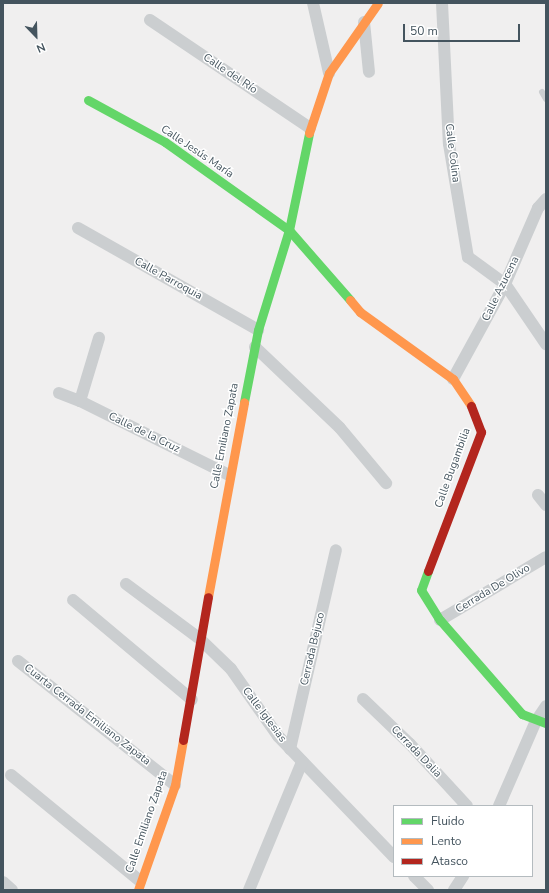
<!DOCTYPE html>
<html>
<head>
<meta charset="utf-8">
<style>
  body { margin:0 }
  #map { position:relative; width:549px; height:893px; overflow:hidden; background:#f0efef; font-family:"Nunito Sans",sans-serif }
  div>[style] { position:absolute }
  .lane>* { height:6px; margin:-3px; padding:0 3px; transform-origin:3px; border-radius:3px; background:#cbced0 }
  .street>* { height:12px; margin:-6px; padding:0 6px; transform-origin:6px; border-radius:6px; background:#cbced0 }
  .fast>* { height:9px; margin:-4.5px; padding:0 4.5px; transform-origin:4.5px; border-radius:4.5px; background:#63d668 }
  .slow>* { height:9px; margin:-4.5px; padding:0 4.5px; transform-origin:4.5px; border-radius:4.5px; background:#ff974d }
  .jam>* { height:9px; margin:-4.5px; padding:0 4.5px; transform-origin:4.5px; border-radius:4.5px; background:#b3261e }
  span { translate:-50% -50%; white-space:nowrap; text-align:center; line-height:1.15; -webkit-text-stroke:3px #fff; paint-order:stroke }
  .street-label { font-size:11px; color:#44545e }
  .frame { position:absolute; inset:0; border:4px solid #44545e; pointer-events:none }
  .legend { position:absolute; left:393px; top:805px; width:140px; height:72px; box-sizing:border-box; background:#fff; border:1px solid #b4bbbf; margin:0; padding:5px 7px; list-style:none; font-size:12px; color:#44545e }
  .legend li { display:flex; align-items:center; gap:8px; height:20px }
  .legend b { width:20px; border:1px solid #b4bbbf }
  .north { position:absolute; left:16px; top:16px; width:40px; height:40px; -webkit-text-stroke:3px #fff; paint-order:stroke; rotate:157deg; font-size:11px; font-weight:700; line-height:16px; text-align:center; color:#44545e }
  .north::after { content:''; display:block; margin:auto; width:14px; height:18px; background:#44545e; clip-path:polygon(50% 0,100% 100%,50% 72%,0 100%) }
  .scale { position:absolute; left:403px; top:24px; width:117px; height:18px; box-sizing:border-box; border:2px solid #44545e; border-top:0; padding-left:5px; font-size:12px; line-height:14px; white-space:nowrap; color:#44545e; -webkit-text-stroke:3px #fff; paint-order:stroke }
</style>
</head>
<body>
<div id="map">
  <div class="lane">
    <i style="left:542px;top:92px;width:8px;rotate:60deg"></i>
  </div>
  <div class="street">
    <i style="left:313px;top:3px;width:72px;rotate:77.1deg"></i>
    <i style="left:442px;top:3px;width:141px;rotate:87.2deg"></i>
    <i style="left:449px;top:144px;width:115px;rotate:80.5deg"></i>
    <i style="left:468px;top:257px;width:46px;rotate:36.1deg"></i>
    <i style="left:505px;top:284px;width:73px;rotate:55.7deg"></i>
    <i style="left:150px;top:20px;width:193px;rotate:34deg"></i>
    <i style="left:364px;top:22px;width:50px;rotate:84.3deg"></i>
    <i style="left:78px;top:228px;width:207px;rotate:29.5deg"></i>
    <i style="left:255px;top:347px;width:117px;rotate:43.6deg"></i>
    <i style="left:340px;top:428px;width:72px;rotate:50.1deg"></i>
    <i style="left:453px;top:379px;width:108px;rotate:-61.3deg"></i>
    <i style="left:505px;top:284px;width:83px;rotate:-66.5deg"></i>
    <i style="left:538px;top:208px;width:12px;rotate:-48deg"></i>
    <i style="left:59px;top:393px;width:22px;rotate:21deg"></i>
    <i style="left:80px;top:401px;width:166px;rotate:26.4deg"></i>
    <i style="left:80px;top:401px;width:66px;rotate:-73.2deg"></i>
    <i style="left:538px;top:495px;width:13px;rotate:51deg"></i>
    <i style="left:126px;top:584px;width:92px;rotate:36.6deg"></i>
    <i style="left:200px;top:639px;width:43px;rotate:44.1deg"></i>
    <i style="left:231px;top:669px;width:82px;rotate:55deg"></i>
    <i style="left:278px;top:736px;width:168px;rotate:46.2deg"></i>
    <i style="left:73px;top:600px;width:155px;rotate:40deg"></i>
    <i style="left:440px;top:620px;width:123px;rotate:-30.7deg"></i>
    <i style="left:18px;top:661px;width:200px;rotate:38.3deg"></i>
    <i style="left:363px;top:699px;width:65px;rotate:43.8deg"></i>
    <i style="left:410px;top:744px;width:84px;rotate:47.4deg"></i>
    <i style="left:290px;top:749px;width:204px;rotate:-77deg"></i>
    <i style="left:11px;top:775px;width:167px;rotate:39.4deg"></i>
    <i style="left:499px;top:806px;width:93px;rotate:-66.5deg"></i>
    <i style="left:536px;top:721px;width:18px;rotate:-56deg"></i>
    <i style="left:414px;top:876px;width:20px;rotate:45deg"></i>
    <i style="left:3px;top:882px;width:12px;rotate:42deg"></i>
    <i style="left:249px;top:890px;width:139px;rotate:-67.5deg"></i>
    <i style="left:454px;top:890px;width:17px;rotate:-57deg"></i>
  </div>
  <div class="fast">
    <i style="left:88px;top:100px;width:88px;rotate:28.6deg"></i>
    <i style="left:165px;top:142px;width:152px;rotate:35.4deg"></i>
    <i style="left:289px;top:230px;width:93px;rotate:48.9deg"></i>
    <i style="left:244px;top:402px;width:73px;rotate:-79deg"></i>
    <i style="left:258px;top:330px;width:105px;rotate:-72.8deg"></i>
    <i style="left:289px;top:230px;width:99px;rotate:-78.3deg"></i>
    <i style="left:428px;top:571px;width:20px;rotate:110deg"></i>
    <i style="left:421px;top:590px;width:36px;rotate:58deg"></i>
    <i style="left:440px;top:620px;width:125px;rotate:48.9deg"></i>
    <i style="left:522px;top:714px;width:26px;rotate:21deg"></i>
  </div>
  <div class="slow">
    <i style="left:309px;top:133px;width:63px;rotate:-71.6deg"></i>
    <i style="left:329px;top:73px;width:85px;rotate:-55deg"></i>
    <i style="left:350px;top:300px;width:16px;rotate:50deg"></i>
    <i style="left:360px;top:312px;width:115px;rotate:35.8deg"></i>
    <i style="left:453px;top:379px;width:32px;rotate:56deg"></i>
    <i style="left:208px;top:597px;width:198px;rotate:-79.5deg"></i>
    <i style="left:138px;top:890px;width:111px;rotate:-70.6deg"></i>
    <i style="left:175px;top:785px;width:46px;rotate:-79.9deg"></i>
  </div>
  <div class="jam">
    <i style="left:428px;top:571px;width:149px;rotate:-69.1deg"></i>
    <i style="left:481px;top:432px;width:28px;rotate:-111deg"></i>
    <i style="left:183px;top:740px;width:145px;rotate:-80.1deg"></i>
  </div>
  <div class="street-label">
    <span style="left:230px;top:74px;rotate:34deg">Calle del Río</span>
    <span style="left:197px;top:152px;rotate:34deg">Calle Jesús María</span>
    <span style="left:452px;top:153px;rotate:83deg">Calle Colina</span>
    <span style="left:168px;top:279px;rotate:29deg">Calle Parroquia</span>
    <span style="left:501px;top:289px;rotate:-64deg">Calle Azucena</span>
    <span style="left:144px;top:433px;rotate:26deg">Calle de la Cruz</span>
    <span style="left:225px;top:436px;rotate:-79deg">Calle Emiliano Zapata</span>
    <span style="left:453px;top:468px;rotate:-70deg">Calle Bugambilia</span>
    <span style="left:493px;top:589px;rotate:-31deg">Cerrada De Olivo</span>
    <span style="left:313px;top:649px;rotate:-77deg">Cerrada Bejuco</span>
    <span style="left:87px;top:715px;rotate:38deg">Cuarta Cerrada Emiliano Zapata</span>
    <span style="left:264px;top:715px;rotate:53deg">Calle Iglesias</span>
    <span style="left:416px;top:752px;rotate:46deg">Cerrada Dalia</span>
    <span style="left:147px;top:822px;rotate:-71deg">Calle Emiliano Zapata</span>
  </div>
  <div class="frame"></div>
  <ul class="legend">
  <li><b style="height:5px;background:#63d668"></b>Fluido</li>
  <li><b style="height:5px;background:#ff974d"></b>Lento</li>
  <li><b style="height:5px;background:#b3261e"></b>Atasco</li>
  </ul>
  <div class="north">N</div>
  <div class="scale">50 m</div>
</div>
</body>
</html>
